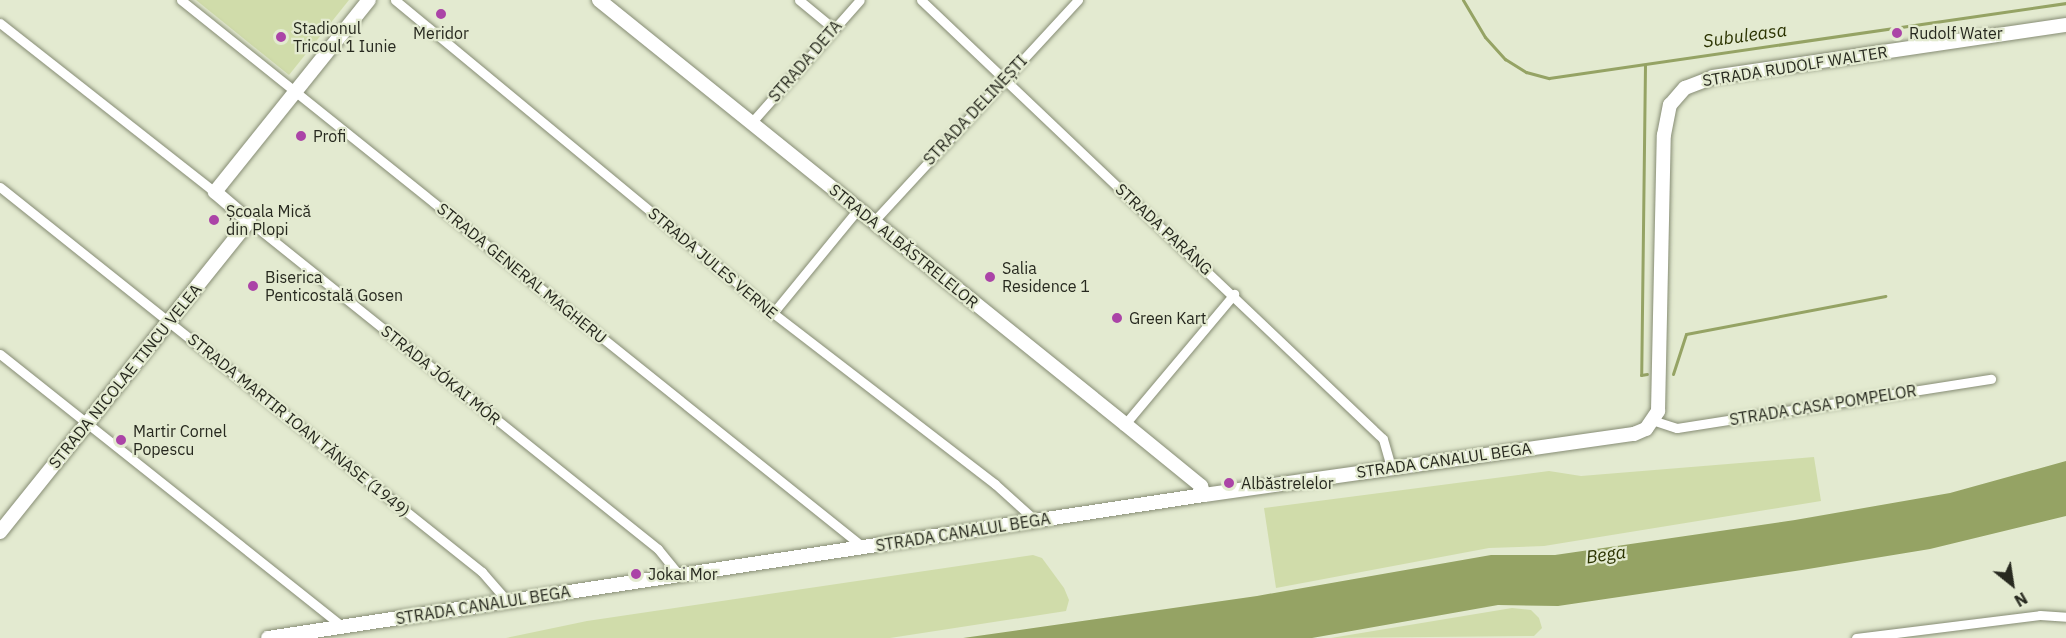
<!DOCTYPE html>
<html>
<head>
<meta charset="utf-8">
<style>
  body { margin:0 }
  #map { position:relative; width:2066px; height:638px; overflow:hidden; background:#e3ead0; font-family:"IBM Plex Sans",sans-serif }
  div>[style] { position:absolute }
  .green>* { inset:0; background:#d0dcaa }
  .water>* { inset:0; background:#95a364 }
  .stream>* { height:3px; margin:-1.5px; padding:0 1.5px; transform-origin:1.5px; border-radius:1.5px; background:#95a364 }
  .roads { filter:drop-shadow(0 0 2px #868c74) drop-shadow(0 0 2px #868c74) }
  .street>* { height:9px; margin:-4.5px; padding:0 4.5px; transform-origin:4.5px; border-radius:4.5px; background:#fff }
  .secondary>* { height:14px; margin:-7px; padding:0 7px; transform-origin:7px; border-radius:7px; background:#fff }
  .dots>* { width:16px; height:16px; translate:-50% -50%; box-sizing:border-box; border:3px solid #e3ead0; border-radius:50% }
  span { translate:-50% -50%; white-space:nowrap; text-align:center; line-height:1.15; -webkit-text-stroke:4.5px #e3ead0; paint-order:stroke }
  .poi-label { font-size:16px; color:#27291f }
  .left { translate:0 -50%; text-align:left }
  .street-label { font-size:16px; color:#27291f }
  .water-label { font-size:18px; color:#2b3301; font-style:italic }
  .north { position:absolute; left:1982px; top:554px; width:60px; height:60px; -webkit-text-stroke:4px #e3ead0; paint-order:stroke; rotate:150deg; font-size:16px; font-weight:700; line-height:24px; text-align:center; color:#27291f }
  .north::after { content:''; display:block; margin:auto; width:21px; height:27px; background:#27291f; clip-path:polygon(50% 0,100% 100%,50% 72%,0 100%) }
</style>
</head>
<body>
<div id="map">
  <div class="green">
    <i style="clip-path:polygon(196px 0,349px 0,289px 75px)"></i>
    <i style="clip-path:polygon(1814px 457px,1821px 501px,1544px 546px,1489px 548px,1276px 588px,1264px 508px,1549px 471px,1581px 476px)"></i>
    <i style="clip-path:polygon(1033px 555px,1042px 558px,1064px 588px,1069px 600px,1066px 611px,890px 638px,506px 638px,587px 621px)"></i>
    <i style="clip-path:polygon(1512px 608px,1531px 610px,1539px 618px,1542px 628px,1534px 636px,1331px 638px)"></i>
  </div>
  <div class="water">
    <i style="clip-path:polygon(2066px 461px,2066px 516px,1930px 549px,1802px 570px,1558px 606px,1498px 605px,1312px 638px,963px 638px,1257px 596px,1491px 555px,1555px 555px,1795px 520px,1950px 493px)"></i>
  </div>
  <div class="stream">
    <i style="left:1463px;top:0;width:43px;rotate:59.3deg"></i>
    <i style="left:1485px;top:37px;width:30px;rotate:48deg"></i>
    <i style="left:1505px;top:59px;width:25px;rotate:32deg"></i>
    <i style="left:1526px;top:72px;width:24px;rotate:15deg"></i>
    <i style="left:1549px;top:78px;width:522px;rotate:-8.25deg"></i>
    <i style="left:1645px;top:65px;width:310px;rotate:90.7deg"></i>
    <i style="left:1641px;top:375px;width:6px;rotate:-9deg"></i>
    <i style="left:1673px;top:374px;width:42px;rotate:-72deg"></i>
    <i style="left:1686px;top:334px;width:203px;rotate:-10.8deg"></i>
  </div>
  <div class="roads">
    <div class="street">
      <i style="left:181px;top:0;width:874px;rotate:38.73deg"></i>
      <i style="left:395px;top:0;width:491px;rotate:39.6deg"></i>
      <i style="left:773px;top:313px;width:280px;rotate:37.6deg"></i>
      <i style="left:995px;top:484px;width:55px;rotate:42.1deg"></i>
      <i style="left:799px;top:0;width:44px;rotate:39.5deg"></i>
      <i style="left:921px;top:0;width:637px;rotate:43.54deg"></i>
      <i style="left:1383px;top:439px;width:29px;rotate:74deg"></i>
      <i style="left:0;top:23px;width:273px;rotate:38.2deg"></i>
      <i style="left:751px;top:123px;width:164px;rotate:-48.5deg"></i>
      <i style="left:0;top:187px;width:617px;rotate:38.62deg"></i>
      <i style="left:482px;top:572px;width:38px;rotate:49deg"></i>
      <i style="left:249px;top:221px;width:524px;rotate:38.73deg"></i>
      <i style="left:658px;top:549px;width:33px;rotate:51deg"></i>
      <i style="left:874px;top:221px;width:301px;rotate:-47.3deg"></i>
      <i style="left:773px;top:313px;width:134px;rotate:-50.7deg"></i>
      <i style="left:0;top:354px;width:438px;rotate:38.5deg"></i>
      <i style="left:1655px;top:421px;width:23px;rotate:18deg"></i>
      <i style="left:1677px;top:428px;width:318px;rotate:-8.9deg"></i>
      <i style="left:1125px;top:424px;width:170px;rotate:-50deg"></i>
      <i style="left:1856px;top:638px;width:185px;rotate:-7.1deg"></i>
      <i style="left:2040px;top:615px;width:26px;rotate:4deg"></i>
    </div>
    <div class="secondary">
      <i style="left:599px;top:0;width:676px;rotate:38.87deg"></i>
      <i style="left:1125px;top:424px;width:98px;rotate:39.2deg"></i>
      <i style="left:1201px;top:486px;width:9px;rotate:72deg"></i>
      <i style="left:0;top:532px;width:398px;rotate:-51.3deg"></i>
      <i style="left:249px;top:221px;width:45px;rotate:-139.5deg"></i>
      <i style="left:215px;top:192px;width:246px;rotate:-51.3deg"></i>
      <i style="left:268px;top:638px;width:947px;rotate:-8.69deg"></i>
      <i style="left:1204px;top:495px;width:434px;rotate:-8.1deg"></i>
      <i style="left:1634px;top:434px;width:13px;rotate:-23deg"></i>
      <i style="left:1646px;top:429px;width:22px;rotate:-56deg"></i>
      <i style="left:1658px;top:411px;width:276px;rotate:-88.8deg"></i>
      <i style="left:1664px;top:135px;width:31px;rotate:-79deg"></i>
      <i style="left:1670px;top:105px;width:23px;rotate:-49deg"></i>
      <i style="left:1685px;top:88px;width:30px;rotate:-21deg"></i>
      <i style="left:1713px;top:77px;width:357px;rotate:-8.4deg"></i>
    </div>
  </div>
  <div class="dots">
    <i style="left:441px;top:14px;background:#ab44a7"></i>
    <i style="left:1897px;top:33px;background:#ab44a7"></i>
    <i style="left:281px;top:37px;background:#ab44a7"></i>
    <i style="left:301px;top:136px;background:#ab44a7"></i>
    <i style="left:214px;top:220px;background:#ab44a7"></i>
    <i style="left:990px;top:277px;background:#ab44a7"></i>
    <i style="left:253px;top:286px;background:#ab44a7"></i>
    <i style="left:1117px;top:318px;background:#ab44a7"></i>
    <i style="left:121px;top:440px;background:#ab44a7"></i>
    <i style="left:1229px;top:483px;background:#ab44a7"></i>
    <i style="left:636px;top:574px;background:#ab44a7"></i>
  </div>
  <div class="poi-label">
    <span class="left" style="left:293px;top:37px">Stadionul<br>Tricoul 1 Iunie</span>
    <span style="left:441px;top:33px">Meridor</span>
    <span class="left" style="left:1909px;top:33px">Rudolf Water</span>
    <span class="left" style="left:313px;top:136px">Profi</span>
    <span class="left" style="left:226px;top:220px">Școala Mică<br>din Plopi</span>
    <span class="left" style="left:1002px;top:277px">Salia<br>Residence 1</span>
    <span class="left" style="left:265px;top:286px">Biserica<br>Penticostală Gosen</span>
    <span class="left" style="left:1129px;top:318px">Green Kart</span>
    <span class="left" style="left:133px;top:440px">Martir Cornel<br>Popescu</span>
    <span class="left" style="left:1241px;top:483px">Albăstrelelor</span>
    <span class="left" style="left:648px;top:574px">Jokai Mor</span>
  </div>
  <div class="street-label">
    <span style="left:805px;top:61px;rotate:-49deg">STRADA DETA</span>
    <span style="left:1795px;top:66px;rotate:-9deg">STRADA RUDOLF WALTER</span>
    <span style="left:975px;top:110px;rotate:-47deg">STRADA DELINEȘTI</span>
    <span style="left:1164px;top:229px;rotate:43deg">STRADA PARÂNG</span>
    <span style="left:904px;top:246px;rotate:39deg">STRADA ALBĂSTRELELOR</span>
    <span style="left:713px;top:263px;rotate:40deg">STRADA JULES VERNE</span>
    <span style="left:522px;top:273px;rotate:39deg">STRADA GENERAL MAGHERU</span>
    <span style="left:441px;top:375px;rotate:39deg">STRADA JÓKAI MÓR</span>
    <span style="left:125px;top:376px;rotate:-51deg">STRADA NICOLAE TINCU VELEA</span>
    <span style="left:1823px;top:405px;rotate:-9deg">STRADA CASA POMPELOR</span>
    <span style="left:299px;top:425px;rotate:39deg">STRADA MARTIR IOAN TĂNASE (1949)</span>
    <span style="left:1444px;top:460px;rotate:-8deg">STRADA CANALUL BEGA</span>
    <span style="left:963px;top:532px;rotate:-9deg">STRADA CANALUL BEGA</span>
    <span style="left:483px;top:605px;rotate:-9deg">STRADA CANALUL BEGA</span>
  </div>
  <div class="water-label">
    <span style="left:1745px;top:36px;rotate:-8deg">Subuleasa</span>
    <span style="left:1606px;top:555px;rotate:-8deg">Bega</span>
  </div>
  <div class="north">N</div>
</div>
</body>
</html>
